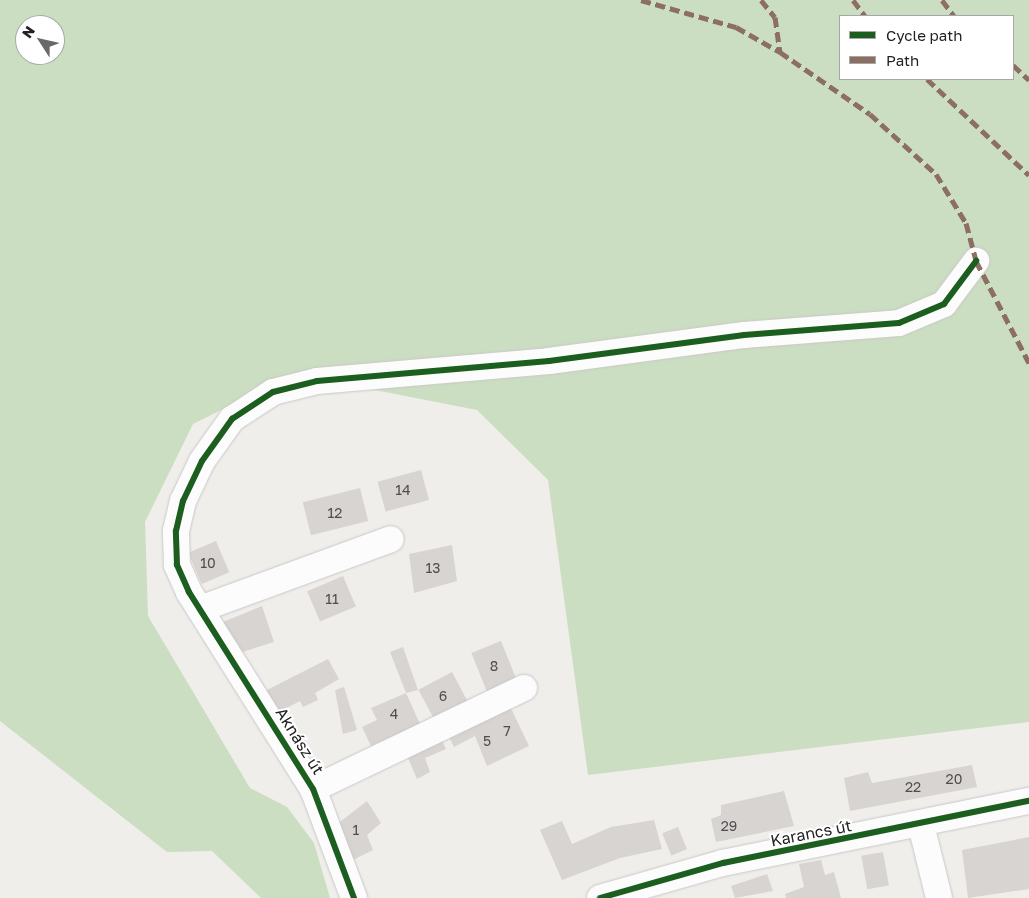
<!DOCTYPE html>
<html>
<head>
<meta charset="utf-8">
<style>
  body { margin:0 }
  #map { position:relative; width:1029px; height:898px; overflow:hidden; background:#f0eeeb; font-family:"Golos Text",sans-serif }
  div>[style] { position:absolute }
  .forest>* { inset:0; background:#cbdec1 }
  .building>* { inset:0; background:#d7d4d2; transform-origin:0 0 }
  .roads { filter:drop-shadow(0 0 1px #c9c8c7) drop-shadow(0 0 1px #c9c8c7) }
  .minor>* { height:26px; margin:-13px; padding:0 13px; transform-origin:13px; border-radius:13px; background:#fdfcfc }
  .quiet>* { height:5px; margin-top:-2.5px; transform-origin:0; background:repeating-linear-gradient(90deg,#8d6e63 0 10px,transparent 0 15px) }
  .cycleway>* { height:6px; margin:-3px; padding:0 3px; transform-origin:3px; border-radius:3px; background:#1b5e20 }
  span { translate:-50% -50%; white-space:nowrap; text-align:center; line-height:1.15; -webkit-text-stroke:4px #fff; paint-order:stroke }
  .number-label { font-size:14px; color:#4f4e4e }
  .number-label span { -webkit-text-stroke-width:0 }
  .street-label { font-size:16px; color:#222 }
  .legend { position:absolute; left:839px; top:15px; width:175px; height:65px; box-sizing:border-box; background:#fff; border:1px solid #a7a7a7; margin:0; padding:6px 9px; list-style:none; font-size:15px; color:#222 }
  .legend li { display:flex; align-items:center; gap:10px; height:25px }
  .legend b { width:25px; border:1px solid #a7a7a7 }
  .north { position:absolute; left:15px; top:15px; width:50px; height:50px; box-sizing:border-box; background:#fff; border:1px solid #a7a7a7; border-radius:50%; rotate:305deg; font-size:14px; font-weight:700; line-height:20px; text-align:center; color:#222 }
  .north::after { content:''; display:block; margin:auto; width:18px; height:22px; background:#6a6968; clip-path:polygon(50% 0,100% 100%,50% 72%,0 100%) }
</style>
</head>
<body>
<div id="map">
  <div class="forest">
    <i style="clip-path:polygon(evenodd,0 0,1029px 0,1029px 722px,588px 775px,548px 480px,477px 410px,293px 374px,193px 424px,145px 522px,148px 616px,250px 788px,287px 807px,314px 843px,330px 898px,261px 898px,212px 851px,167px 852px,0 721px,0 0,840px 16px,1013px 16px,1013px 79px,840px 79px,840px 16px,0 0,25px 25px,55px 25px,55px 55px,25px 55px,25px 25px)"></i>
  </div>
  <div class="building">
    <i style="left:421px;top:470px;width:31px;height:45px;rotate:75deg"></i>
    <i style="left:360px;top:488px;width:34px;height:59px;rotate:76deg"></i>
    <i style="left:216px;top:541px;width:34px;height:30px;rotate:67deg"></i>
    <i style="clip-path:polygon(452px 545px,457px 581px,414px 593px,409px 554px)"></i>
    <i style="left:343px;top:576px;width:33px;height:39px;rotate:67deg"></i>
    <i style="clip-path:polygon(262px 606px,274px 642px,236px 654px,223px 622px)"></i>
    <i style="left:501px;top:641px;width:42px;height:32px;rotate:68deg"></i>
    <i style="clip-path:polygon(403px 647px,418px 690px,406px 693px,390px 652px)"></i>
    <i style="clip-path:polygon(328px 659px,339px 679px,315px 693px,318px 700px,303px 707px,300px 701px,277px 713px,265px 691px)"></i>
    <i style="left:452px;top:672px;width:34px;height:38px;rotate:62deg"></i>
    <i style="clip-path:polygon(344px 687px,357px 730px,343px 734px,335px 690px)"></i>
    <i style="clip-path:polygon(406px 693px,420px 724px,371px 746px,362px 727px,377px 720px,371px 708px)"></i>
    <i style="clip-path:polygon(509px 704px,529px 746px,487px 766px,475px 736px,454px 747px,447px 733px)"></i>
    <i style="clip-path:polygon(440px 736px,446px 749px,425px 758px,430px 772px,417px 779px,406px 753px)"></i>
    <i style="clip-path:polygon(972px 765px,977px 787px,850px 811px,844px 778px,868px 772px,872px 783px)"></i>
    <i style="clip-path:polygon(784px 791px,794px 826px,716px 842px,711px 819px,721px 815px,721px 805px)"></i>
    <i style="clip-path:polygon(367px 801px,381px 823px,367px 835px,373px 850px,351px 861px,336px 825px)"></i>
    <i style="clip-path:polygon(654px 820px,662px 849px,620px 858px,562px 880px,540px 830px,562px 821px,572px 844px,611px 827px)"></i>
    <i style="left:678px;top:827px;width:24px;height:17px;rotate:68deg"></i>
    <i style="clip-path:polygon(1029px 837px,1029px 889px,968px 898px,962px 850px)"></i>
    <i style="left:883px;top:852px;width:34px;height:22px;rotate:80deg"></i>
    <i style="clip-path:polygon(821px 860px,825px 875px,834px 872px,841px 898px,786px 898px,785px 894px,804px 887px,799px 864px)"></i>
    <i style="clip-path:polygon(767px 874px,773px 891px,735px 898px,731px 886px)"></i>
  </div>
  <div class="roads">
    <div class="minor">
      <i style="left:200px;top:609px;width:203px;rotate:-20.1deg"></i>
      <i style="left:313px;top:789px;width:234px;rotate:-25.6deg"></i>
      <i style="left:921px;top:825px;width:75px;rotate:76.1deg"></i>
      <i style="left:354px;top:898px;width:116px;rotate:-110.6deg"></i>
      <i style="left:313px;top:789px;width:233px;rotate:-122.2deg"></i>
      <i style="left:189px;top:592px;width:30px;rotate:-114deg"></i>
      <i style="left:177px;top:565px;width:34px;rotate:-92deg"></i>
      <i style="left:176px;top:531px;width:31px;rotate:-77deg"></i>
      <i style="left:183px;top:501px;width:44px;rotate:-64.6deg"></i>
      <i style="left:202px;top:461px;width:52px;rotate:-54.5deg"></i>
      <i style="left:232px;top:419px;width:49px;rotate:-33.4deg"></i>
      <i style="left:273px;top:392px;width:45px;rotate:-14deg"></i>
      <i style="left:317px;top:381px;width:233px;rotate:-4.9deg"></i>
      <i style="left:549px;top:361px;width:197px;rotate:-7.6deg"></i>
      <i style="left:744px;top:335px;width:155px;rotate:-4.4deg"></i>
      <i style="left:899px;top:323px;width:49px;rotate:-22.9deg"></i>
      <i style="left:944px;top:304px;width:54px;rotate:-53.3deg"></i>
      <i style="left:600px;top:898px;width:128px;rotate:-15.9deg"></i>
      <i style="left:723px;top:863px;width:312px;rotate:-11.5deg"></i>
    </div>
  </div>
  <div class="quiet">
    <i style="left:641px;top:0;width:99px;rotate:15.9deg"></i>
    <i style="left:736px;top:27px;width:51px;rotate:29.6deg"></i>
    <i style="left:780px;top:52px;width:109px;rotate:34.6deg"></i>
    <i style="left:870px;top:114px;width:89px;rotate:42.3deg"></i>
    <i style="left:936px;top:174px;width:57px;rotate:58.5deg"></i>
    <i style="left:966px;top:223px;width:39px;rotate:75deg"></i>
    <i style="left:976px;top:261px;width:115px;rotate:62.5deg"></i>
    <i style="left:761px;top:0;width:22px;rotate:51deg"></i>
    <i style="left:775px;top:17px;width:35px;rotate:82deg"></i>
    <i style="left:853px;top:0;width:20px;rotate:53deg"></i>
    <i style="left:942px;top:0;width:20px;rotate:53deg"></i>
    <i style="left:1013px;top:65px;width:22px;rotate:43deg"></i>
    <i style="left:927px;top:79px;width:140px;rotate:43.3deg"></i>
  </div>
  <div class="cycleway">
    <i style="left:354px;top:898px;width:116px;rotate:-110.6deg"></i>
    <i style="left:313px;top:789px;width:233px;rotate:-122.2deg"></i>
    <i style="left:189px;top:592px;width:30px;rotate:-114deg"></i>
    <i style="left:177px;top:565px;width:34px;rotate:-92deg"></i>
    <i style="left:176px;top:531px;width:31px;rotate:-77deg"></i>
    <i style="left:183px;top:501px;width:44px;rotate:-64.6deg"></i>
    <i style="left:202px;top:461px;width:52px;rotate:-54.5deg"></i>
    <i style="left:232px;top:419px;width:49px;rotate:-33.4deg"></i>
    <i style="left:273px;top:392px;width:45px;rotate:-14deg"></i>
    <i style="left:317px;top:381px;width:233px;rotate:-4.9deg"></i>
    <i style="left:549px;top:361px;width:197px;rotate:-7.6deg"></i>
    <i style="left:744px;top:335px;width:155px;rotate:-4.4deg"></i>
    <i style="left:899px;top:323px;width:49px;rotate:-22.9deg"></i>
    <i style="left:944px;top:304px;width:54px;rotate:-53.3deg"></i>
    <i style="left:600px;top:898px;width:128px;rotate:-15.9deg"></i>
    <i style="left:723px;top:863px;width:312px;rotate:-11.5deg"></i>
  </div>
  <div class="number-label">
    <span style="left:403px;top:490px">14</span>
    <span style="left:335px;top:513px">12</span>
    <span style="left:208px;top:563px">10</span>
    <span style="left:433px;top:568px">13</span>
    <span style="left:332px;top:599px">11</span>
    <span style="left:494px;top:666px">8</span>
    <span style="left:443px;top:696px">6</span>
    <span style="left:394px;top:714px">4</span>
    <span style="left:507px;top:731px">7</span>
    <span style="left:487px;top:741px">5</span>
    <span style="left:954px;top:779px">20</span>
    <span style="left:913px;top:787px">22</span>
    <span style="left:729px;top:826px">29</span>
    <span style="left:356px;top:830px">1</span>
  </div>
  <div class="street-label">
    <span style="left:300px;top:741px;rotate:58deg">Aknász út</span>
    <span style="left:811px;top:833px;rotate:-11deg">Karancs út</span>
  </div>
  <ul class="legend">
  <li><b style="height:6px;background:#1b5e20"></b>Cycle path</li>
  <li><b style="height:6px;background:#8d6e63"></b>Path</li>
  </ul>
  <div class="north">N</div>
</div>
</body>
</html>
